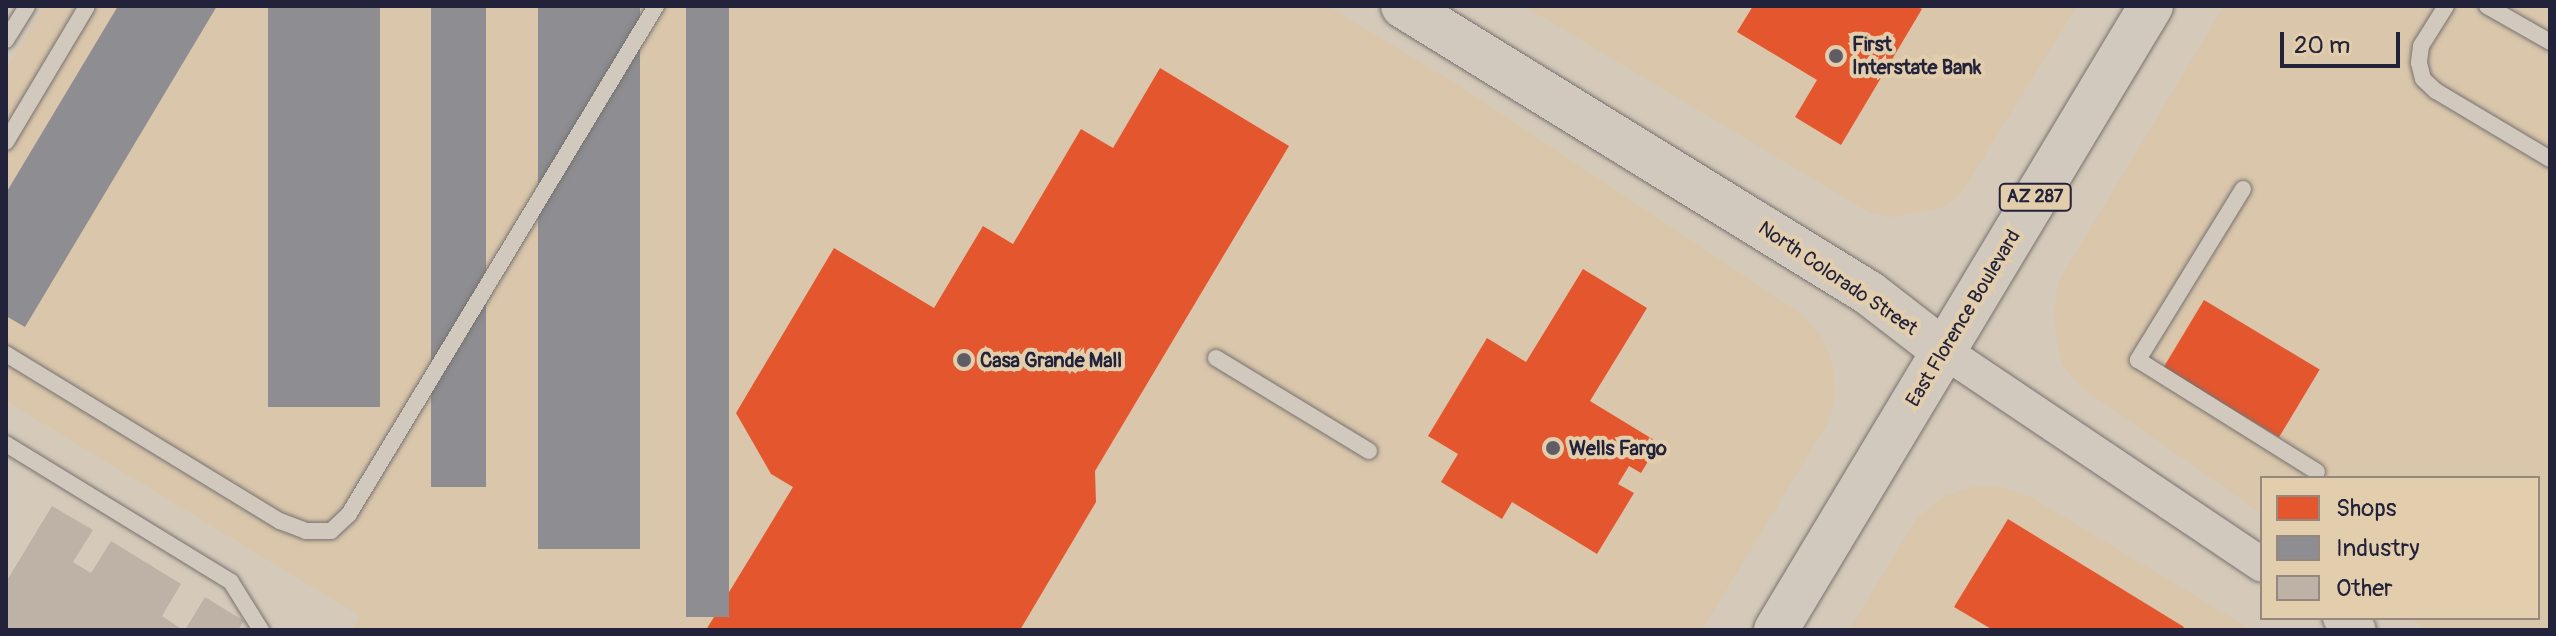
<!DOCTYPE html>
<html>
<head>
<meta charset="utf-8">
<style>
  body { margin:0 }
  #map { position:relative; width:2556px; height:636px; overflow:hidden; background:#d5cab9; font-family:Pangolin,sans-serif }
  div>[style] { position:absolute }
  .built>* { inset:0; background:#d9c6ab }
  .shops>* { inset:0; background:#e4572e; transform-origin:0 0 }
  .industry>* { inset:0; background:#8d8d92; transform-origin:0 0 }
  .building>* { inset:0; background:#beb2a6 }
  .roads { filter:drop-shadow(0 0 2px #77726f) drop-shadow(0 0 2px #77726f) }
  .lane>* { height:16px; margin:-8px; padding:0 8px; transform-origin:8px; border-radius:8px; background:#d1c9bd }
  .street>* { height:34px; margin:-17px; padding:0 17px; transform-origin:17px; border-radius:17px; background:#d1c9bd }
  .secondary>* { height:44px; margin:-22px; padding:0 22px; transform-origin:22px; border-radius:22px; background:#d1c9bd }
  .primary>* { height:44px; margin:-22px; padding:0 22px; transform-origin:22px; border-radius:22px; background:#d1c9bd }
  .dots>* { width:22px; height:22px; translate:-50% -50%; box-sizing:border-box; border:4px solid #e2cdac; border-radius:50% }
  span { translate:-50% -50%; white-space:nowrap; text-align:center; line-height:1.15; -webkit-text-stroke:8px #e2cdac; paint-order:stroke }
  .shield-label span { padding:2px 6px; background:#e2cdac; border:2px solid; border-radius:6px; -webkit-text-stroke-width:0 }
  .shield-label { font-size:18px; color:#22223b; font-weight:700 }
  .poi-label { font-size:20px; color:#22223b; font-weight:700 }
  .left { translate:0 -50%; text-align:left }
  .street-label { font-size:20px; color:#22223b }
  .frame { position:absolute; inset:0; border:8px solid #22223b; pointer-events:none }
  .legend { position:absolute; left:2260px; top:476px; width:280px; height:144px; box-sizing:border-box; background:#e2cdac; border:2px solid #95897f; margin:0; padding:10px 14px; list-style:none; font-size:24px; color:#22223b }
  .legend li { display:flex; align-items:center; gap:16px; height:40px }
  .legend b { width:40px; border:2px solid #95897f }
  .scale { position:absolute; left:2280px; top:32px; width:120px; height:36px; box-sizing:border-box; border:4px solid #22223b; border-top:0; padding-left:10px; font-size:24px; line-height:28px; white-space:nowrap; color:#22223b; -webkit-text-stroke:6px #e2cdac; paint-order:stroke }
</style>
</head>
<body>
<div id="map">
  <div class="built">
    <i style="clip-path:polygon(44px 6px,1328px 6px,1469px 92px,1800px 313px,1820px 335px,1832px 363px,1836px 393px,1827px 424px,1702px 630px,352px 630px,360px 616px,6px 401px,6px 70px)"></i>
    <i style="clip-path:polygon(1524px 6px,2077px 6px,1960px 195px,1942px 208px,1891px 217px,1868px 212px)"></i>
    <i style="clip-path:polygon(2224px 6px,2550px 6px,2550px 630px,2427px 630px,2409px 618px,2538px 618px,2538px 478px,2262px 478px,2262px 514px,2081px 387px,2062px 365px,2053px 313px,2060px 279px)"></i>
    <i style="clip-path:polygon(1971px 487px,2001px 487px,2029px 496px,2252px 630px,1849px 630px,1917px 518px,1944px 496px)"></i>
  </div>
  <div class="shops">
    <i style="clip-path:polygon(1753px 6px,1916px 6px,1922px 9px,1841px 145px,1795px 117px,1817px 80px,1737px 32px)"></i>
    <i style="clip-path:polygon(1160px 68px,1289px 146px,1095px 471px,1096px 502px,1020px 630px,706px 630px,793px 487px,771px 474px,736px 413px,834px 248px,934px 308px,983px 226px,1013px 244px,1081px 129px,1113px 148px)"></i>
    <i style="clip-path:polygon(1583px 269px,1647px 308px,1590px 401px,1659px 443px,1641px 473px,1629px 466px,1618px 484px,1634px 493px,1597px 554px,1512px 502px,1502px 519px,1441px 482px,1458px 454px,1428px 436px,1487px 338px,1526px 362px)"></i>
    <i style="left:2204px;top:300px;width:135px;height:79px;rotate:31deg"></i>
    <i style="clip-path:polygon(2008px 519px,2184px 627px,2182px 630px,1993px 630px,1954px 607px)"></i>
  </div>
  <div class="industry">
    <i style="clip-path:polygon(118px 6px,217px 6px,25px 327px,6px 316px,6px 193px)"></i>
    <i style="left:268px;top:6px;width:112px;height:401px"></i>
    <i style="left:431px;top:6px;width:55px;height:481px"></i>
    <i style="left:538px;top:6px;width:102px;height:543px"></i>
    <i style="left:686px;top:6px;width:43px;height:611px"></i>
  </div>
  <div class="building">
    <i style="clip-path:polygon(52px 506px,93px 530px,73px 562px,91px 573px,111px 541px,181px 584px,162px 616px,183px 630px,6px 628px,6px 582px)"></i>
    <i style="clip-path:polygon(205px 597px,244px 621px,238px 630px,185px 630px)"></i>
  </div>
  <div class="roads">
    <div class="lane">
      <i style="left:2446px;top:6px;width:47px;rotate:122deg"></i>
      <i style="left:2421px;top:46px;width:17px;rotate:97deg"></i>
      <i style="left:2419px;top:63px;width:16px;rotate:76deg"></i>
      <i style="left:2423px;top:79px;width:18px;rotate:43deg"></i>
      <i style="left:2436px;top:91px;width:133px;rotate:30.8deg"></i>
      <i style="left:2487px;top:6px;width:73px;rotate:29.7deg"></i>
      <i style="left:6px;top:40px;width:40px;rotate:-58deg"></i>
      <i style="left:6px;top:142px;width:158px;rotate:-59.2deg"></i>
      <i style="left:2243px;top:189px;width:201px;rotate:121.6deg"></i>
      <i style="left:2138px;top:360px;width:211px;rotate:32deg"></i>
      <i style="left:6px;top:354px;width:321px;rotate:31.4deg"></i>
      <i style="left:280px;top:521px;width:28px;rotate:21deg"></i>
      <i style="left:306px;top:531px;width:25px"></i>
      <i style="left:331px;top:531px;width:25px;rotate:-43deg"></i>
      <i style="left:349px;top:514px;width:594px;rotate:-58.85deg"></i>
      <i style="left:1216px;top:358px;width:179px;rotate:31.3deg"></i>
      <i style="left:6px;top:444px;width:264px;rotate:31.5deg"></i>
      <i style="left:231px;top:582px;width:57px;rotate:58deg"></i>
    </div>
    <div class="street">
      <i style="left:1944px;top:351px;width:383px;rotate:33.9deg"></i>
      <i style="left:2340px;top:618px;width:22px;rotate:32deg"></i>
    </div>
    <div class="secondary">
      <i style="left:1403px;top:6px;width:547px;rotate:31.63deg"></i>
      <i style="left:1869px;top:293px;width:95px;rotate:37.7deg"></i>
    </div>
    <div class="primary">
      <i style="left:1776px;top:630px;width:728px;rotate:-59deg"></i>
    </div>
  </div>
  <div class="dots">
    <i style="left:1836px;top:56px;background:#615d67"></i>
    <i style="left:964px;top:360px;background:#615d67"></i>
    <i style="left:1553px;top:448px;background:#615d67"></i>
  </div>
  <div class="shield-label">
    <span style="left:2035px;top:197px">AZ 287</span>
  </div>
  <div class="poi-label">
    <span class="left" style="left:1852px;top:56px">First<br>Interstate Bank</span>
    <span class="left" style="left:980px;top:360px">Casa Grande Mall</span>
    <span class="left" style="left:1569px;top:448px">Wells Fargo</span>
  </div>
  <div class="street-label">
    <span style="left:1838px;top:278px;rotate:34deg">North Colorado Street</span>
    <span style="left:1963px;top:318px;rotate:-59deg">East Florence Boulevard</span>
  </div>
  <div class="frame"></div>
  <ul class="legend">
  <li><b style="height:22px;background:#e4572e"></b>Shops</li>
  <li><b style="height:22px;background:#8d8d92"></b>Industry</li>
  <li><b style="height:22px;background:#beb2a6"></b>Other</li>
  </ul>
  <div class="scale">20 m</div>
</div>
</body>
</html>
